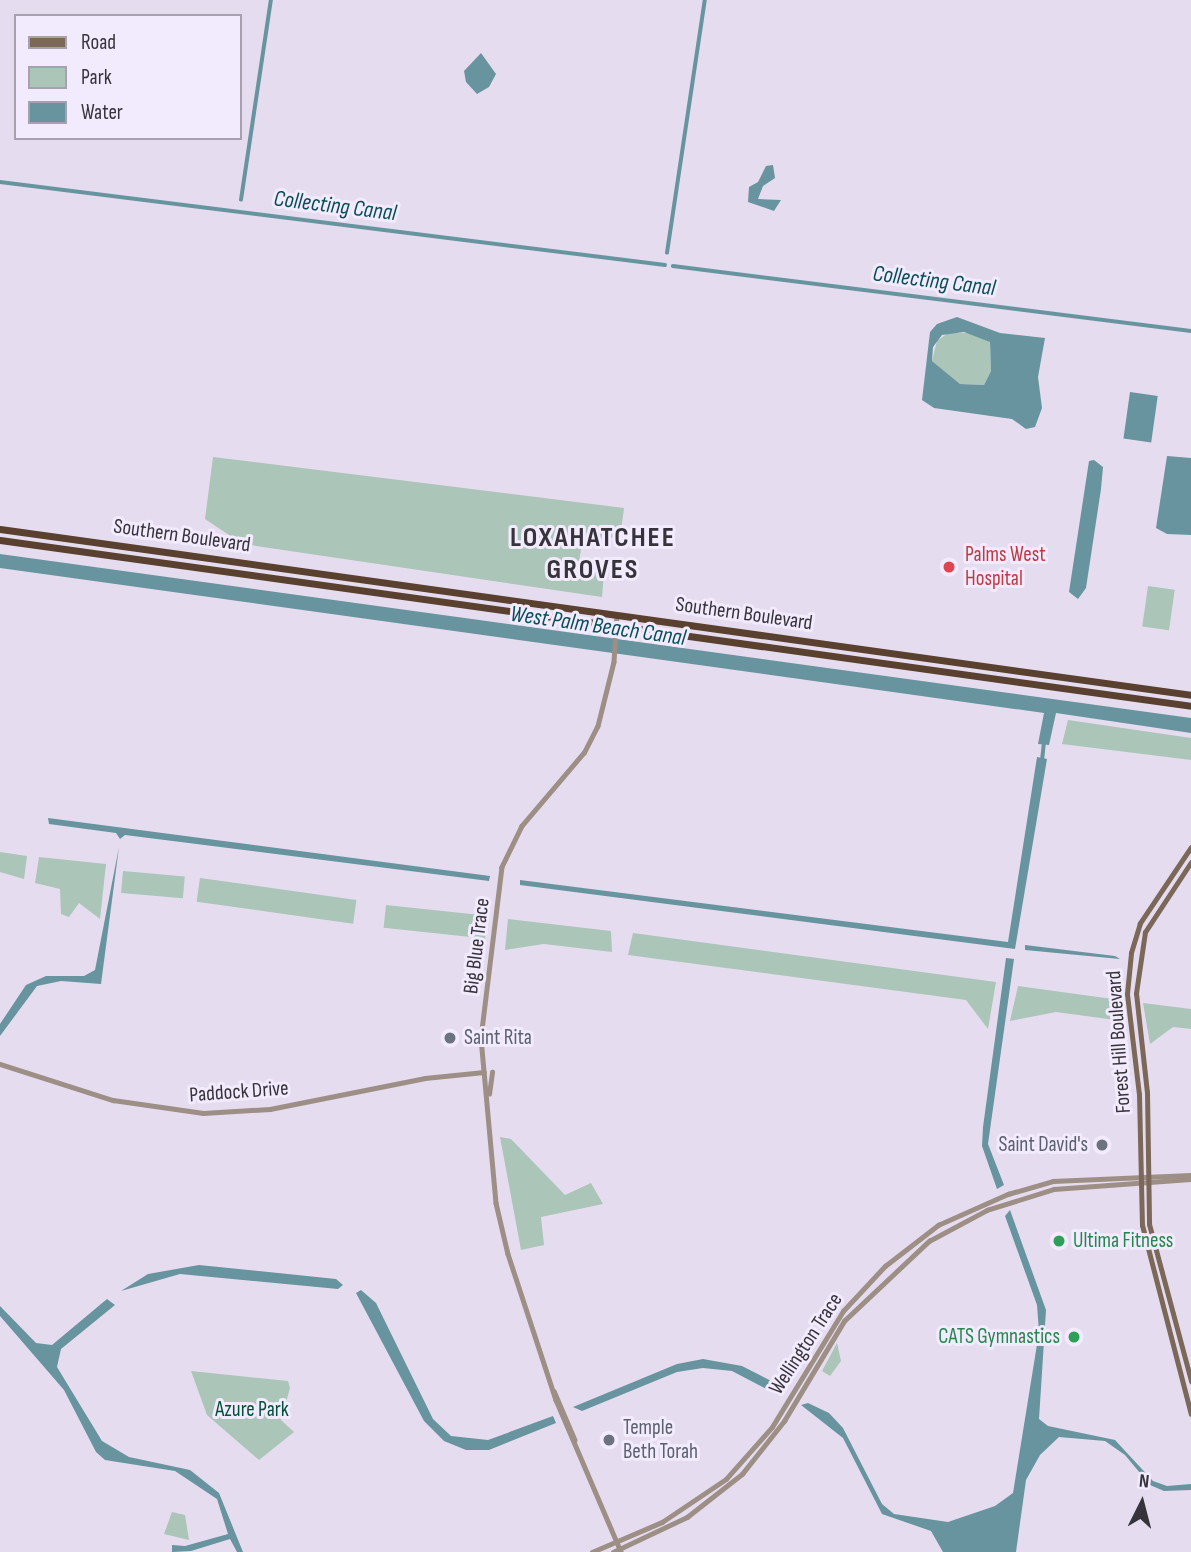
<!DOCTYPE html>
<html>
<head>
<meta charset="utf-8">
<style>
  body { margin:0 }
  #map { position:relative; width:1191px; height:1552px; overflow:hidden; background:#e5ddef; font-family:"Sofia Sans Condensed",sans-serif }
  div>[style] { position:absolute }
  .green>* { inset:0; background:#abc5b8; transform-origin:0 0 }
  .water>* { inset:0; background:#67949e; transform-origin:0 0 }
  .canal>* { height:3.5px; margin:-1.75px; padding:0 1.75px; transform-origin:1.75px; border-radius:1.75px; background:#67949e }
  .tertiary>* { height:4.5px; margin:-2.25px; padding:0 2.25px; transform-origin:2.25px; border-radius:2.25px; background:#9d8f85 }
  .secondary>* { height:5px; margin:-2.5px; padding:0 2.5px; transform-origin:2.5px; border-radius:2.5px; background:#7c6859 }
  .trunk>* { height:7px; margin:-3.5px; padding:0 3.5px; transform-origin:3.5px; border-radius:3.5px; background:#5a402e }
  .dots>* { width:19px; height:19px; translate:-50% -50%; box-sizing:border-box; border:4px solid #f2eafd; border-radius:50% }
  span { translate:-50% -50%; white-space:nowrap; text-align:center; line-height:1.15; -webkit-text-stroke:6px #f2eafd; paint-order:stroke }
  .street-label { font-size:21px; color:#36333a }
  .health-label { font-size:21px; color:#be3a42 }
  .left { translate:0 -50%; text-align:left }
  .worship-label { font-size:21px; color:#5b616d }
  .right { translate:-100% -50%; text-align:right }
  .leisure-label { font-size:21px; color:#27864d }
  .park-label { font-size:21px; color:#005038 }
  .water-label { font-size:23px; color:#094e59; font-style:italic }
  .district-label { font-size:28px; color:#36333a; font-weight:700; letter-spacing:2px }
  .legend { position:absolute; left:14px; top:14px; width:228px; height:126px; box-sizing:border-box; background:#f2eafd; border:2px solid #a7a1af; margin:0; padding:9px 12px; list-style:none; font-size:21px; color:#36333a }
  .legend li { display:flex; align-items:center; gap:14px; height:35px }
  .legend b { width:35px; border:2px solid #a7a1af }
  .north { position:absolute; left:1107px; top:1468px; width:70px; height:70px; -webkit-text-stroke:5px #f2eafd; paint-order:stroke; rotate:6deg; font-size:19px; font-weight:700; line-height:28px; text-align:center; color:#36333a }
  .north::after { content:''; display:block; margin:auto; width:24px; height:32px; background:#36333a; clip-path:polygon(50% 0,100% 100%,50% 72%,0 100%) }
</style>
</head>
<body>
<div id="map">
  <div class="green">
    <i style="clip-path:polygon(948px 333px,972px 333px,990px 342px,991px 371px,984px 385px,960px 384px,932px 361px,937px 341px)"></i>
    <i style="clip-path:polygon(213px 457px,624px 508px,620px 539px,602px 536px,600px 545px,582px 543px,578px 568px,604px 572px,602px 597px,256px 546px,238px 541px,205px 519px)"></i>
    <i style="left:1148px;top:586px;width:27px;height:41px;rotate:8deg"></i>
    <i style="clip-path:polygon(1068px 720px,1191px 738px,1191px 760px,1062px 744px)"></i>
    <i style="clip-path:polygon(0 852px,27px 856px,24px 879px,0 872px)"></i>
    <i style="clip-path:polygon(39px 857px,106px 864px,100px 919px,79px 903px,69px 917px,61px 914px,60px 889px,35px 883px)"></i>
    <i style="left:123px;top:871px;width:62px;height:22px;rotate:5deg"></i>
    <i style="left:200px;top:878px;width:158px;height:24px;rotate:8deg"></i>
    <i style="left:386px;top:905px;width:102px;height:23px;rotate:6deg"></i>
    <i style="clip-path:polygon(508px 919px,611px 931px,612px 952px,544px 944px,505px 950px)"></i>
    <i style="clip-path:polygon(633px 933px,996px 982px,988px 1029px,966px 1000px,628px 955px)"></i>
    <i style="clip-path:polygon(1018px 986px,1120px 1000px,1123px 1021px,1056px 1012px,1010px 1021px)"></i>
    <i style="clip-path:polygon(1143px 1003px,1191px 1009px,1191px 1029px,1173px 1027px,1150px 1044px)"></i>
    <i style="clip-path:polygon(500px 1137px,511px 1139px,565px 1195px,591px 1183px,603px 1204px,541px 1217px,544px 1245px,521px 1250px)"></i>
    <i style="clip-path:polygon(837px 1343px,841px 1361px,830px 1376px,822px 1371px)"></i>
    <i style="clip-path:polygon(191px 1371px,288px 1381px,290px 1388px,281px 1420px,294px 1432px,259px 1460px,207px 1415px)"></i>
    <i style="clip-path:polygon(172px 1512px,185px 1515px,189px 1540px,164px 1534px)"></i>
  </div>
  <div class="water">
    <i style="clip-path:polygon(481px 53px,496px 74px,489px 87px,477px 94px,466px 82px,464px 71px)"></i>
    <i style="clip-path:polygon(773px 165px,775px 178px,763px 186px,758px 199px,781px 200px,774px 211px,748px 202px,749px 187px,758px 182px,766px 166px)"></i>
    <i style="clip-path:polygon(evenodd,957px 317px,1000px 333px,1045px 338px,1038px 377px,1042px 408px,1035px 427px,1026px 429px,1012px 419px,934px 408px,922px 400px,930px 332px,937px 324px,957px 317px,964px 332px,990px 342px,991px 371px,984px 385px,960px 384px,932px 361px,933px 347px,942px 335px,964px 332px)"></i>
    <i style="left:1130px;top:392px;width:28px;height:47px;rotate:8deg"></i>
    <i style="clip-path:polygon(1167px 456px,1191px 458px,1191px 535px,1167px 534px,1156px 528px)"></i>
    <i style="clip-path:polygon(1094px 460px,1103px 467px,1101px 489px,1086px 588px,1078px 599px,1069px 592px,1089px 461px)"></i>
    <i style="clip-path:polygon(0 554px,1191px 718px,1191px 733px,1056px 713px,1049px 745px,1038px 744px,1044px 713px,0 568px)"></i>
    <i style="clip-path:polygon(1037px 757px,1047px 759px,1015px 949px,520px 885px,520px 880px,1008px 942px)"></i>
    <i style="clip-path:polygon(48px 818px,490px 876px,489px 881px,125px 835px,120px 839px,116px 833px,49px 824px)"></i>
    <i style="clip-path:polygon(119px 847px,101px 984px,61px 981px,37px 986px,0 1036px,0 1024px,26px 985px,46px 976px,84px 976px,95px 970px)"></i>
    <i style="clip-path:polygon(1025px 945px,1115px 956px,1120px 959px,1025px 950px)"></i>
    <i style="clip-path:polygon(1006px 958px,1014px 959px,988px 1144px,1004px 1185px,997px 1189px,982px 1146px,983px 1127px)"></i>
    <i style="clip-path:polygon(1010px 1210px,1046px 1310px,1039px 1419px,1048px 1426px,1115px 1440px,1153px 1481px,1167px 1486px,1191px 1484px,1191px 1490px,1164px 1491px,1150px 1485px,1125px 1455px,1105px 1441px,1059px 1437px,1040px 1455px,1026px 1480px,1016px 1552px,943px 1552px,931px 1531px,882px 1514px,843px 1438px,801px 1405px,808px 1403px,829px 1413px,843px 1428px,882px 1504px,894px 1514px,948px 1522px,995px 1506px,1013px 1493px,1039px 1332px,1037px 1305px,1005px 1216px)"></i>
    <i style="clip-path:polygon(199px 1265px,336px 1279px,343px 1285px,338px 1289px,180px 1274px,121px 1291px,148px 1274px)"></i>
    <i style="clip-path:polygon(361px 1290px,376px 1303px,433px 1419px,451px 1436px,488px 1440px,553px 1416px,556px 1423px,489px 1450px,466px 1450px,444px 1441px,424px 1421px,356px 1293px)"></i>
    <i style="clip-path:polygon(107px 1299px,115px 1305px,61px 1349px,57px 1367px,102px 1441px,129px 1457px,190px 1470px,219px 1493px,243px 1552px,237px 1552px,230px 1539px,191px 1551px,172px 1552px,172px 1545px,185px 1546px,228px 1534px,217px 1499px,175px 1471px,105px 1460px,96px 1452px,64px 1390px,0 1316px,0 1306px,36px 1343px,52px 1345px)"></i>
    <i style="clip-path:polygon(703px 1359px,742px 1366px,779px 1385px,784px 1393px,778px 1395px,732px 1371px,703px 1368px,677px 1372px,582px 1411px,573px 1407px,677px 1364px)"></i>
  </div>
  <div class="canal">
    <i style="left:0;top:182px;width:670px;rotate:7.11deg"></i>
    <i style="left:241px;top:200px;width:202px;rotate:-81.5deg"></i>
    <i style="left:667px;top:253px;width:256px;rotate:-81.5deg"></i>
    <i style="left:673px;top:266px;width:522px;rotate:7.15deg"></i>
    <i style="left:1042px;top:761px;width:20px;rotate:-84deg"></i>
  </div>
  <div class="tertiary">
    <i style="left:617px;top:615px;width:47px;rotate:93.7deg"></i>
    <i style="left:614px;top:662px;width:66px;rotate:104deg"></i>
    <i style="left:598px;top:726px;width:30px;rotate:117deg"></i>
    <i style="left:584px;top:753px;width:96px;rotate:130.3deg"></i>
    <i style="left:522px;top:826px;width:46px;rotate:116deg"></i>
    <i style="left:502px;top:867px;width:172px;rotate:97deg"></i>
    <i style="left:481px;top:1038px;width:166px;rotate:84.8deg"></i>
    <i style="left:496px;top:1203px;width:52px;rotate:76.8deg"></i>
    <i style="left:508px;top:1254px;width:154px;rotate:71.8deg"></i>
    <i style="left:556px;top:1400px;width:165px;rotate:66.8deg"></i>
    <i style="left:0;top:1064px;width:119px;rotate:17.7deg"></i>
    <i style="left:113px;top:1100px;width:91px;rotate:8.2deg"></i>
    <i style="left:203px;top:1113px;width:67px;rotate:-3.4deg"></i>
    <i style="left:270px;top:1109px;width:158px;rotate:-11.3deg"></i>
    <i style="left:425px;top:1078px;width:59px;rotate:-5.8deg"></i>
    <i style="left:489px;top:1094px;width:22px;rotate:-82deg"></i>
    <i style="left:554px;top:1391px;width:53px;rotate:66.8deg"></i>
    <i style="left:592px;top:1552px;width:76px;rotate:-23.2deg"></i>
    <i style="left:662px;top:1522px;width:77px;rotate:-33.9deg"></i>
    <i style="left:726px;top:1479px;width:69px;rotate:-48.5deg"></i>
    <i style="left:772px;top:1427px;width:136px;rotate:-58.5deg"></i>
    <i style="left:843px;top:1311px;width:62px;rotate:-47deg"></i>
    <i style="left:885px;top:1266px;width:67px;rotate:-37.7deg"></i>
    <i style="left:938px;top:1225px;width:77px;rotate:-23.9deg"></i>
    <i style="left:1008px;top:1194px;width:47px;rotate:-16.1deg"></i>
    <i style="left:1053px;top:1181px;width:138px;rotate:-2.5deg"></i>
    <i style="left:613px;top:1552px;width:82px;rotate:-25.3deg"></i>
    <i style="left:687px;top:1517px;width:70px;rotate:-38deg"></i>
    <i style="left:742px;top:1474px;width:68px;rotate:-51.6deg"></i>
    <i style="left:784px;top:1421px;width:117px;rotate:-59deg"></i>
    <i style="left:844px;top:1321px;width:117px;rotate:-43.3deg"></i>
    <i style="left:929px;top:1241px;width:66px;rotate:-28.1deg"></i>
    <i style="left:987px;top:1210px;width:70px;rotate:-17.4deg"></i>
    <i style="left:1054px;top:1189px;width:137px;rotate:-4.2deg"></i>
  </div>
  <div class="secondary">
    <i style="left:1191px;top:847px;width:92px;rotate:123.9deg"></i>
    <i style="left:1140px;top:923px;width:31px;rotate:107deg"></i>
    <i style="left:1131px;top:953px;width:41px;rotate:95.6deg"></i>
    <i style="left:1127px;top:994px;width:101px;rotate:83.2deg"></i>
    <i style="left:1139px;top:1094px;width:131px;rotate:88.7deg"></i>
    <i style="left:1142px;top:1225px;width:195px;rotate:75.5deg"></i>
    <i style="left:1191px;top:862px;width:84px;rotate:123.3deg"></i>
    <i style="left:1145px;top:932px;width:62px;rotate:98.4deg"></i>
    <i style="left:1136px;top:993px;width:100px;rotate:83.7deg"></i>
    <i style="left:1147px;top:1092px;width:132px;rotate:89.1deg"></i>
    <i style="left:1149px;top:1224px;width:163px;rotate:75deg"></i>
  </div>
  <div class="trunk">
    <i style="left:0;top:529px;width:1203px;rotate:7.93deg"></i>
    <i style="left:0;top:540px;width:1203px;rotate:7.93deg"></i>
  </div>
  <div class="dots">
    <i style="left:949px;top:567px;background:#e0444e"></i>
    <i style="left:450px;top:1038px;background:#6b7280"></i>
    <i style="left:1102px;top:1145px;background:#6b7280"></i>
    <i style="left:1059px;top:1241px;background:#2e9e5b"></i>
    <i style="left:1074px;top:1337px;background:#2e9e5b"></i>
    <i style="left:609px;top:1440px;background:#6b7280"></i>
  </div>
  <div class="street-label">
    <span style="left:182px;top:536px;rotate:8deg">Southern Boulevard</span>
    <span style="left:744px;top:614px;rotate:8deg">Southern Boulevard</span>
    <span style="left:477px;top:946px;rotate:-83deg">Big Blue Trace</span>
    <span style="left:1119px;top:1042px;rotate:-94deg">Forest Hill Boulevard</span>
    <span style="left:239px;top:1092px;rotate:-4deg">Paddock Drive</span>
    <span style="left:806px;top:1344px;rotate:-57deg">Wellington Trace</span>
  </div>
  <div class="health-label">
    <span class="left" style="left:965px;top:567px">Palms West<br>Hospital</span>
  </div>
  <div class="worship-label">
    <span class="left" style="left:464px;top:1038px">Saint Rita</span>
    <span class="right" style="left:1088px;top:1145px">Saint David's</span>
    <span class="left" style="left:623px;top:1440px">Temple<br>Beth Torah</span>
  </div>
  <div class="leisure-label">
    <span class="left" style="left:1073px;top:1241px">Ultima Fitness</span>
    <span class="right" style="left:1060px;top:1337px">CATS Gymnastics</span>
  </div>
  <div class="park-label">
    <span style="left:252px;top:1410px">Azure Park</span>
  </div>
  <div class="water-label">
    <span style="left:335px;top:206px;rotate:7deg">Collecting Canal</span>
    <span style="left:934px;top:281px;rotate:7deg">Collecting Canal</span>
    <span style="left:598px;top:626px;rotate:8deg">West Palm Beach Canal</span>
  </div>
  <div class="district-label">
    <span style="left:593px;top:554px">LOXAHATCHEE<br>GROVES</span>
  </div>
  <ul class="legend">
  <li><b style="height:9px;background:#7c6859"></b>Road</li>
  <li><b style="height:19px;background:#abc5b8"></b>Park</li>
  <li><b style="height:19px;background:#67949e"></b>Water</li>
  </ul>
  <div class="north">N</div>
</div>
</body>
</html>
